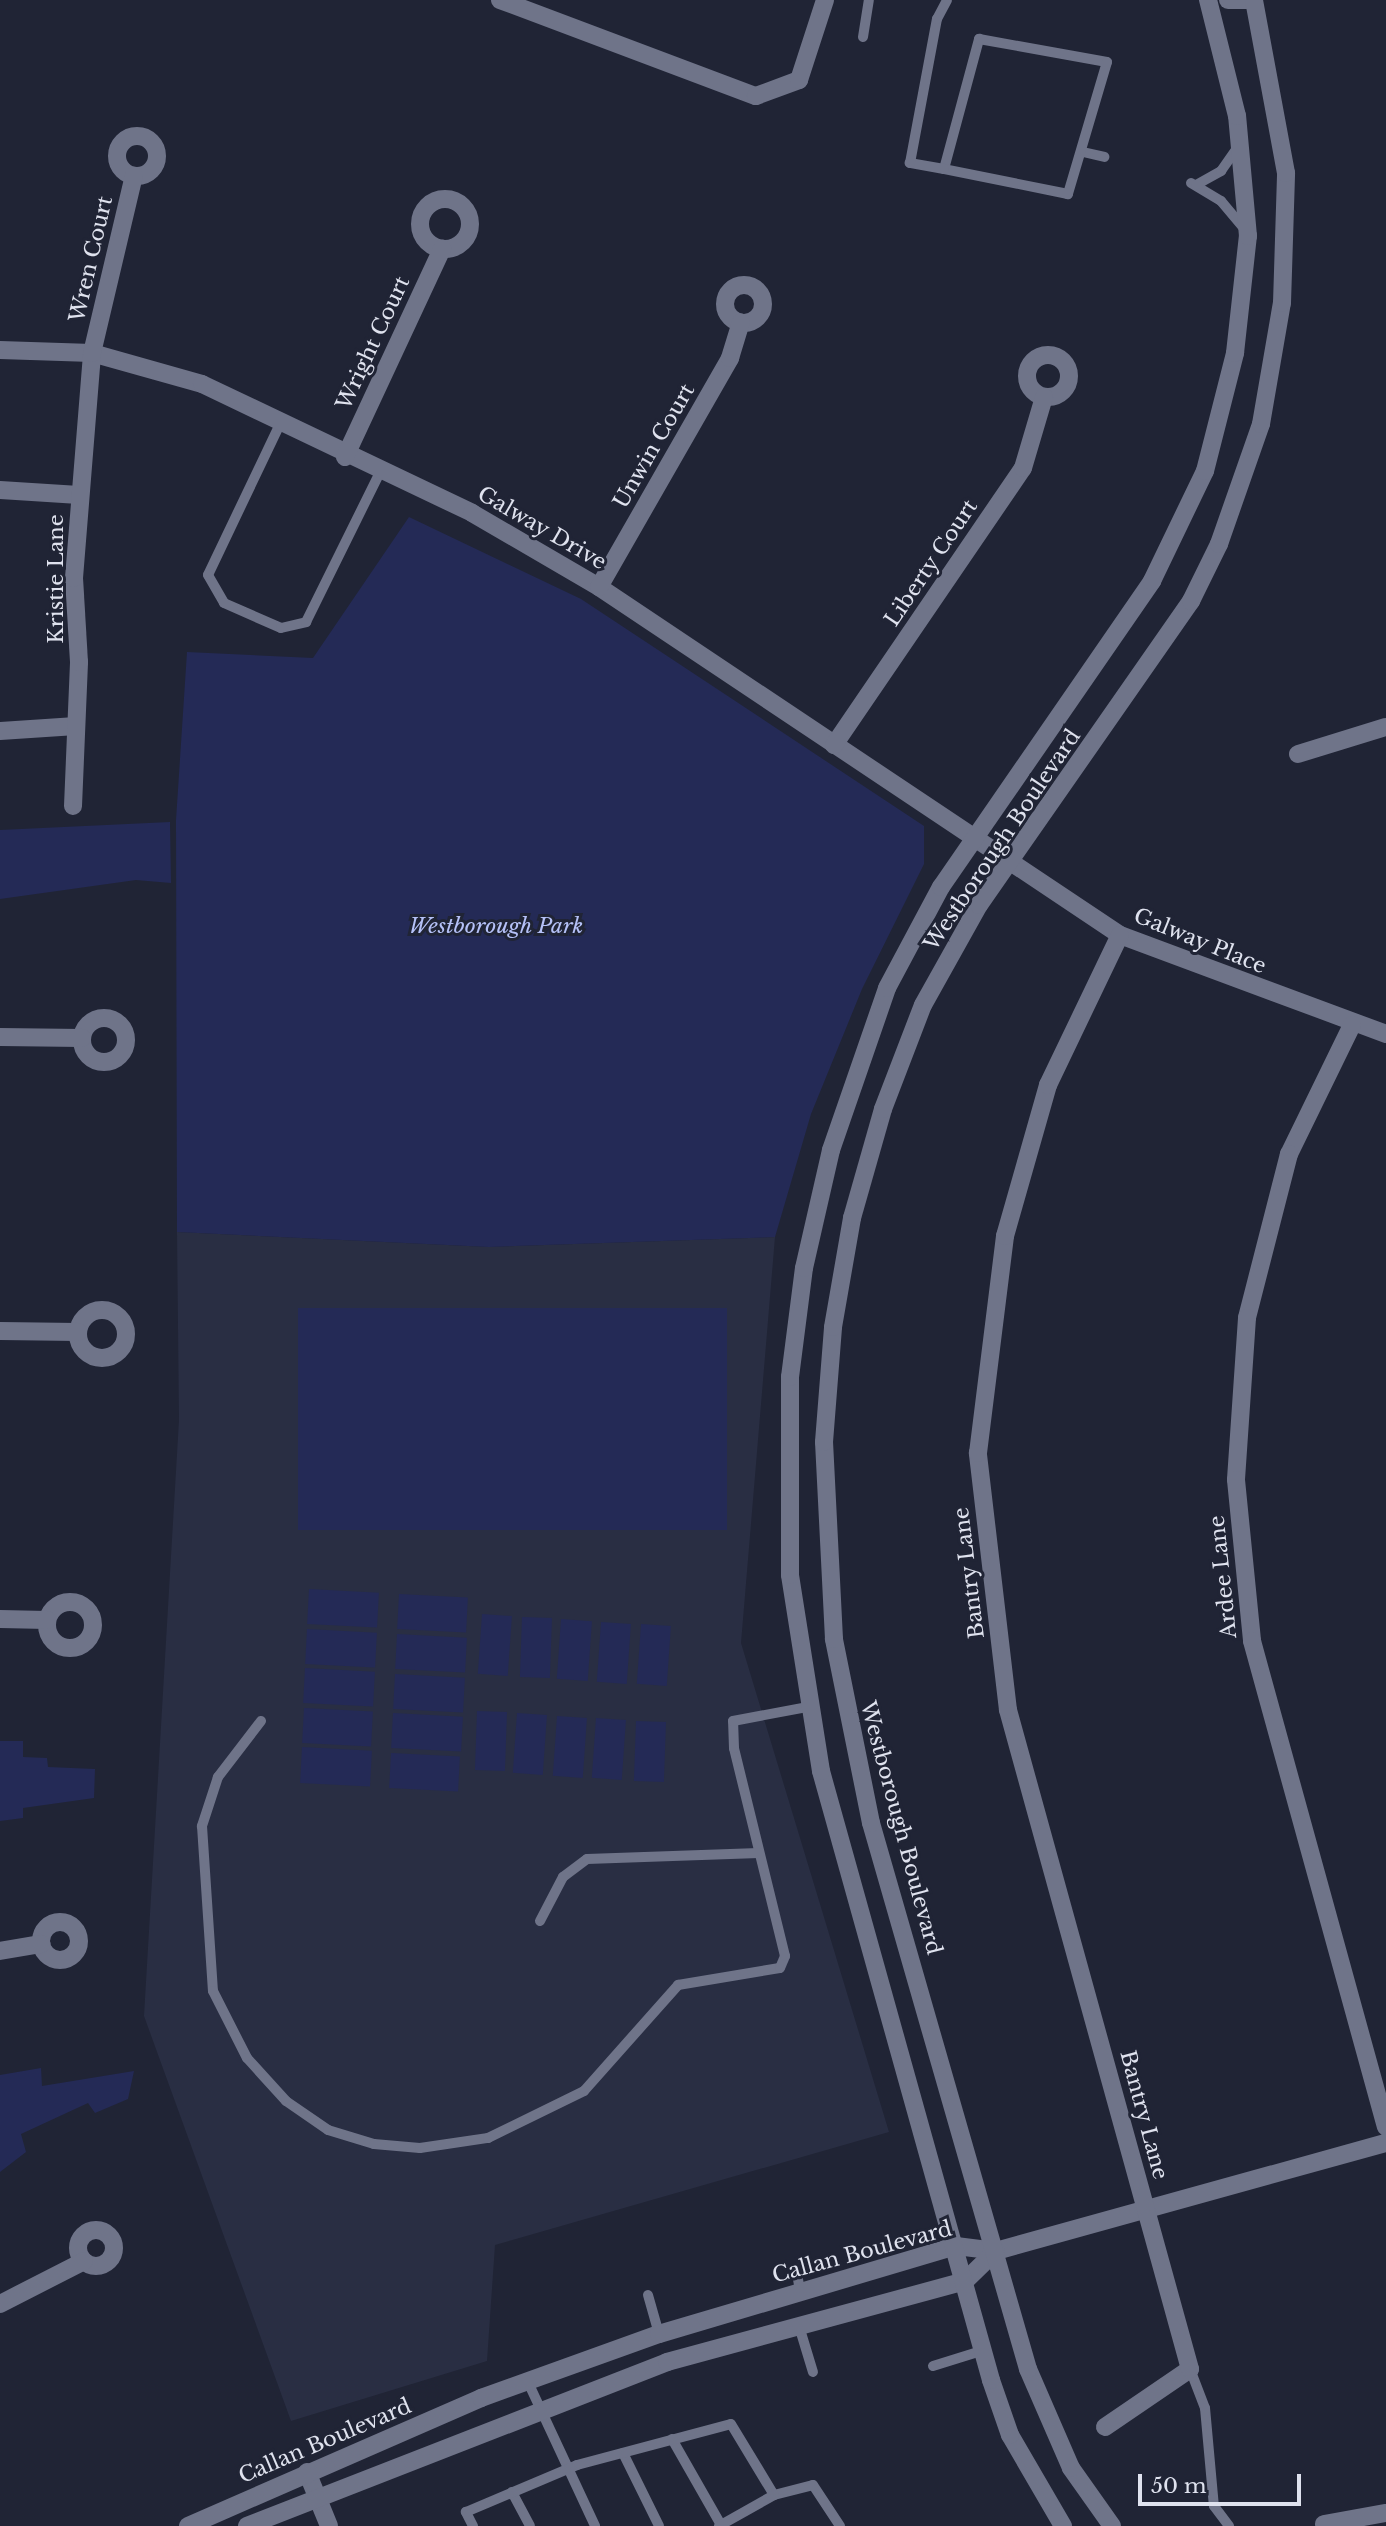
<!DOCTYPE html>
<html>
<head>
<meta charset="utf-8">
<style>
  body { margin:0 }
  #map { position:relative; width:1386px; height:2526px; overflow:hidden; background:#202435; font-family:"Libre Baskerville",serif }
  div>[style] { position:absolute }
  .built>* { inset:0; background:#292e43 }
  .green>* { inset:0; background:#242a56; transform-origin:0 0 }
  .service>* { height:10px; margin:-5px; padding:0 5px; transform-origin:5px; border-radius:5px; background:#6f7489 }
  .minor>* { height:18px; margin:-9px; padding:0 9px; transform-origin:9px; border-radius:9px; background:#6f7489 }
  .minor>.ring { margin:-9px; padding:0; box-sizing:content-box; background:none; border:18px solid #6f7489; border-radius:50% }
  .tertiary>* { height:18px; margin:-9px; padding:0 9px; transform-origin:9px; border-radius:9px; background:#6f7489 }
  .secondary>* { height:18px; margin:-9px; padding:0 9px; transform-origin:9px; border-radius:9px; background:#6f7489 }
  span { translate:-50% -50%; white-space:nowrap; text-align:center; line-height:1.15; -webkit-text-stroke:6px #202435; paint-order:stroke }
  .street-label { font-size:21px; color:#dfe2ee }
  .park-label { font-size:21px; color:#b5c1f7; font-style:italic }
  .scale { position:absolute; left:1138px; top:2474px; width:163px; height:32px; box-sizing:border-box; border:4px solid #dfe2ee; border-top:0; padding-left:9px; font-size:21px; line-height:24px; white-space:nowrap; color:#dfe2ee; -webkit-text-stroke:5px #202435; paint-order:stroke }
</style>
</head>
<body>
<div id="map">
  <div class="built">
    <i style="clip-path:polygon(177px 1232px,489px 1247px,775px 1237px,741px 1643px,889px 2132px,495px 2245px,487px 2361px,291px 2421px,144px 2016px,179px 1420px)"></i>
  </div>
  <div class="green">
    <i style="clip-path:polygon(409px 517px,581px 599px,924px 826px,924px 864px,862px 989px,811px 1114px,775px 1237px,489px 1247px,177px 1232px,176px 820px,187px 652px,313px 658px)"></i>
    <i style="clip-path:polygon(170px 822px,171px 883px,136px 880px,0 899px,0 830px)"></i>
    <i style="left:727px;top:1308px;width:222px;height:429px;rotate:90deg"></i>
    <i style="left:309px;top:1589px;width:70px;height:35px;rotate:3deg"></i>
    <i style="left:399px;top:1594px;width:69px;height:35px;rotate:3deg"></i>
    <i style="left:482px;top:1614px;width:30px;height:60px;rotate:4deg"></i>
    <i style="left:522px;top:1617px;width:30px;height:60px;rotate:2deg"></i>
    <i style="left:561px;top:1619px;width:31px;height:60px;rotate:4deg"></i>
    <i style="left:601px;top:1622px;width:30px;height:60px;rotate:4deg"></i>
    <i style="left:641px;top:1624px;width:30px;height:60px;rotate:4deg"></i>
    <i style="left:307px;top:1629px;width:70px;height:35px;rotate:3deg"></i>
    <i style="left:397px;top:1634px;width:70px;height:35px;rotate:3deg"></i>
    <i style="left:305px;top:1668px;width:70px;height:35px;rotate:3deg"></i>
    <i style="left:395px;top:1674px;width:70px;height:35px;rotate:3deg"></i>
    <i style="left:304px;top:1708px;width:69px;height:35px;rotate:3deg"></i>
    <i style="left:477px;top:1711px;width:30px;height:59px;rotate:2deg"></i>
    <i style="left:393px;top:1713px;width:70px;height:35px;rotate:3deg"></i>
    <i style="left:517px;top:1713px;width:30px;height:60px;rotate:4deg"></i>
    <i style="left:557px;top:1716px;width:30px;height:60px;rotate:4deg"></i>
    <i style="left:596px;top:1718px;width:30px;height:60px;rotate:4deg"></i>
    <i style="left:636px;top:1721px;width:30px;height:60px;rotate:2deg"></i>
    <i style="clip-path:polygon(0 1741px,23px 1741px,23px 1757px,47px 1758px,48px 1767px,95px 1769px,94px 1798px,23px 1808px,23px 1818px,0 1821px)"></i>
    <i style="left:302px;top:1747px;width:70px;height:36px;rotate:3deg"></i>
    <i style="left:391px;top:1753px;width:69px;height:35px;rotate:3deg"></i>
    <i style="clip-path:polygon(41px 2068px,42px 2086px,134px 2071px,128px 2099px,95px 2113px,88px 2103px,21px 2134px,26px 2152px,0 2172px,0 2075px)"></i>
  </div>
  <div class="service">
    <i style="left:863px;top:37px;width:37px;rotate:-81deg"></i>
    <i style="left:1083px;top:152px;width:22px;rotate:13deg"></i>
    <i style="left:944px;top:169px;width:135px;rotate:-74.9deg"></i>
    <i style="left:979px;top:39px;width:130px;rotate:10.2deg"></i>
    <i style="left:1107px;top:62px;width:138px;rotate:106.5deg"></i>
    <i style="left:1068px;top:194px;width:126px;rotate:-168.6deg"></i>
    <i style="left:944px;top:169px;width:35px;rotate:-170deg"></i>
    <i style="left:910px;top:163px;width:147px;rotate:-79.4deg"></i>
    <i style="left:937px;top:19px;width:21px;rotate:-62deg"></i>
    <i style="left:1191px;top:183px;width:35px;rotate:31deg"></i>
    <i style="left:1221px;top:201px;width:38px;rotate:50deg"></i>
    <i style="left:1196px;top:185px;width:29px;rotate:-29deg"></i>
    <i style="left:1221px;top:171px;width:32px;rotate:-55deg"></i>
    <i style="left:280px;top:424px;width:167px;rotate:115.5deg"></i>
    <i style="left:208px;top:575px;width:32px;rotate:60deg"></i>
    <i style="left:224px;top:603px;width:62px;rotate:23.7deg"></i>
    <i style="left:281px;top:628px;width:26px;rotate:-13deg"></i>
    <i style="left:306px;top:622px;width:167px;rotate:-63.7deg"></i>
    <i style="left:261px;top:1721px;width:71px;rotate:127.5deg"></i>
    <i style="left:218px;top:1777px;width:52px;rotate:108.1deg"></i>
    <i style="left:202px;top:1826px;width:165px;rotate:86.2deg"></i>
    <i style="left:213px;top:1991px;width:75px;rotate:63.1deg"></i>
    <i style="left:247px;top:2058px;width:58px;rotate:47.8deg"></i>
    <i style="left:286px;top:2101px;width:51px;rotate:34.6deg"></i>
    <i style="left:328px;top:2130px;width:48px;rotate:16.9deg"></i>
    <i style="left:374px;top:2144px;width:46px;rotate:5deg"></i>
    <i style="left:420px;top:2148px;width:69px;rotate:-8.4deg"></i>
    <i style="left:488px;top:2138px;width:107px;rotate:-26.1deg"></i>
    <i style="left:584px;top:2091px;width:142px;rotate:-48.4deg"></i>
    <i style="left:678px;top:1985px;width:103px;rotate:-9.5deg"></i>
    <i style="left:780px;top:1968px;width:13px;rotate:-67deg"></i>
    <i style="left:785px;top:1956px;width:214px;rotate:-103.8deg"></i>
    <i style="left:734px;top:1748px;width:27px;rotate:-92deg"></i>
    <i style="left:733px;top:1721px;width:75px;rotate:-10.7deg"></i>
    <i style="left:540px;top:1921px;width:50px;rotate:-62.4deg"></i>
    <i style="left:563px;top:1877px;width:30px;rotate:-37deg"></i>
    <i style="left:587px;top:1859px;width:172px;rotate:-2deg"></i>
    <i style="left:796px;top:2268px;width:23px;rotate:80deg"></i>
    <i style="left:648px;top:2295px;width:41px;rotate:74.2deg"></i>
    <i style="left:799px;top:2326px;width:48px;rotate:73.1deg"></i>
    <i style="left:933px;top:2366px;width:53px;rotate:-17.4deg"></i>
    <i style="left:1190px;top:2369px;width:42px;rotate:69deg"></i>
    <i style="left:1205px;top:2408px;width:98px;rotate:84.8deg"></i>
    <i style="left:1214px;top:2506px;width:25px;rotate:53deg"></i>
    <i style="left:527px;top:2380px;width:161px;rotate:65deg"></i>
    <i style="left:672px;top:2439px;width:99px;rotate:60.3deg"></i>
    <i style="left:623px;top:2453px;width:81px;rotate:63.7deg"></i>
    <i style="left:512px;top:2492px;width:38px;rotate:62deg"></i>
    <i style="left:473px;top:2526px;width:16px;rotate:-117deg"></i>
    <i style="left:466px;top:2512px;width:121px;rotate:-22.9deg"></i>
    <i style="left:577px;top:2465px;width:159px;rotate:-14.9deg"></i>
    <i style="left:731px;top:2424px;width:83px;rotate:58.8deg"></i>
    <i style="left:774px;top:2495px;width:40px;rotate:-14.4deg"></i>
    <i style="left:813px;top:2485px;width:49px;rotate:56.6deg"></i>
    <i style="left:719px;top:2526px;width:63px;rotate:-29.4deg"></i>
  </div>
  <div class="minor">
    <i style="left:500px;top:0;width:273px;rotate:20.6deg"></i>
    <i style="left:756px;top:96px;width:46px;rotate:-20.4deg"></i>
    <i style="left:799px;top:80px;width:84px;rotate:-72deg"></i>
    <i class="ring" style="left:117px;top:136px;width:22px;height:22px"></i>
    <i class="ring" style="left:420px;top:199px;width:32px;height:32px"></i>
    <i class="ring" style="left:725px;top:285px;width:20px;height:20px"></i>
    <i style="left:0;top:350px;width:92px;rotate:1.9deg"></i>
    <i style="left:92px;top:353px;width:114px;rotate:15.7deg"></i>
    <i style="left:202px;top:384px;width:299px;rotate:25.5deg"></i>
    <i style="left:472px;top:513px;width:147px;rotate:30.2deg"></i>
    <i style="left:599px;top:587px;width:627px;rotate:33.74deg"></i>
    <i style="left:1120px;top:935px;width:284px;rotate:20.4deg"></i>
    <i class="ring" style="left:1027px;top:355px;width:24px;height:24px"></i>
    <i style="left:345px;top:457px;width:230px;rotate:-65deg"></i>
    <i style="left:0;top:490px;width:79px;rotate:3.6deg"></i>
    <i style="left:599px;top:587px;width:264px;rotate:-60.2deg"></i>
    <i style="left:730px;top:358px;width:37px;rotate:-73deg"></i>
    <i style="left:0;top:731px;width:76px;rotate:-3.8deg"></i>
    <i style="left:834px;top:745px;width:335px;rotate:-55.7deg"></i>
    <i style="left:1023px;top:468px;width:74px;rotate:-73.5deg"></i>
    <i style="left:1298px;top:754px;width:92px;rotate:-17.1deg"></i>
    <i style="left:73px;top:806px;width:144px;rotate:-87.6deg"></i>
    <i style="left:79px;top:662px;width:84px;rotate:-93.4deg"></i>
    <i style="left:74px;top:578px;width:226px;rotate:-85.4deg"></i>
    <i style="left:92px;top:353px;width:182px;rotate:-76.7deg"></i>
    <i class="ring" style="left:82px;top:1018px;width:26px;height:26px"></i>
    <i style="left:1352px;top:1025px;width:144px;rotate:116deg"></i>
    <i style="left:1289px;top:1154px;width:169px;rotate:104.4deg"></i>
    <i style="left:1247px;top:1318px;width:162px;rotate:93.9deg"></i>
    <i style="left:1236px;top:1480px;width:162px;rotate:84.3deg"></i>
    <i style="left:1252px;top:1641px;width:504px;rotate:74.59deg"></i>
    <i style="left:0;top:1037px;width:82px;rotate:0.7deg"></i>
    <i class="ring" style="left:78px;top:1310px;width:30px;height:30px"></i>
    <i style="left:0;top:1331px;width:78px;rotate:0.7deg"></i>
    <i class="ring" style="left:47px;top:1602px;width:28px;height:28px"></i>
    <i style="left:0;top:1619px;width:47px;rotate:1.2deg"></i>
    <i class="ring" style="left:41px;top:1922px;width:20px;height:20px"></i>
    <i style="left:0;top:1951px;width:42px;rotate:-9.7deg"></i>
    <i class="ring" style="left:78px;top:2230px;width:18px;height:18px"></i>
    <i style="left:996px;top:2251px;width:405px;rotate:-15.5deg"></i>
    <i style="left:0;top:2304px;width:94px;rotate:-27.1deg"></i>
    <i style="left:1105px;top:2427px;width:103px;rotate:-34.3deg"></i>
    <i style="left:1190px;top:2369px;width:684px;rotate:-105.44deg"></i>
    <i style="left:1008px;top:1710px;width:259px;rotate:-96.7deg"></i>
    <i style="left:978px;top:1453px;width:219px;rotate:-82.9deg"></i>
    <i style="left:1005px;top:1236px;width:157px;rotate:-74.1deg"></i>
    <i style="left:1048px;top:1085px;width:166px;rotate:-64.4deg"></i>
    <i style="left:307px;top:2472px;width:58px;rotate:67.8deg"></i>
    <i style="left:1324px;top:2524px;width:63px;rotate:-10.1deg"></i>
  </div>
  <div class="tertiary">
    <i style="left:188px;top:2526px;width:320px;rotate:-23.6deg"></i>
    <i style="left:481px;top:2398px;width:189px;rotate:-19.8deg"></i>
    <i style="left:659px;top:2334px;width:310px;rotate:-16.5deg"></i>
    <i style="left:956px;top:2246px;width:40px;rotate:7.1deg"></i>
    <i style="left:247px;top:2526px;width:451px;rotate:-21.3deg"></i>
    <i style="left:667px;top:2362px;width:309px;rotate:-15.2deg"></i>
    <i style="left:965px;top:2281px;width:43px;rotate:-44.1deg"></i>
  </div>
  <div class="secondary">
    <i style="left:1228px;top:0;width:26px"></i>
    <i style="left:1063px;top:2526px;width:105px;rotate:-120.2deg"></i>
    <i style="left:1010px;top:2435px;width:58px;rotate:-109.1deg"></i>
    <i style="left:991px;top:2380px;width:632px;rotate:-105.6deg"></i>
    <i style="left:821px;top:1771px;width:198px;rotate:-99deg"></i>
    <i style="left:790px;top:1575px;width:198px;rotate:-90deg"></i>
    <i style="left:790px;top:1377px;width:110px;rotate:-82.7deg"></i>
    <i style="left:804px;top:1268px;width:121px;rotate:-77.1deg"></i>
    <i style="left:831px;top:1150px;width:171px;rotate:-70.9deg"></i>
    <i style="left:887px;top:988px;width:115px;rotate:-61.9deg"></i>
    <i style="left:941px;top:887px;width:372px;rotate:-55.4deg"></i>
    <i style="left:1152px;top:581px;width:122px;rotate:-64.3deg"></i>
    <i style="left:1205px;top:471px;width:122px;rotate:-75.7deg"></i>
    <i style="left:1235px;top:353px;width:118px;rotate:-83.7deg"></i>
    <i style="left:1248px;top:236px;width:121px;rotate:-95.2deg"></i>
    <i style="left:1237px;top:116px;width:120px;rotate:-104deg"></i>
    <i style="left:1112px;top:2526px;width:71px;rotate:-125.3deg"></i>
    <i style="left:1071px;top:2468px;width:108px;rotate:-113.5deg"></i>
    <i style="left:1028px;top:2369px;width:568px;rotate:-106.04deg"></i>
    <i style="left:871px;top:1823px;width:188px;rotate:-101.4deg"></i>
    <i style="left:834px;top:1639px;width:197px;rotate:-92.9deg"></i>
    <i style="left:824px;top:1442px;width:115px;rotate:-85.5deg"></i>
    <i style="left:833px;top:1327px;width:111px;rotate:-80.1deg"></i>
    <i style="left:852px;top:1218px;width:113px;rotate:-74.1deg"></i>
    <i style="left:883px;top:1109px;width:111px;rotate:-69deg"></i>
    <i style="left:923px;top:1005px;width:115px;rotate:-60.8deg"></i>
    <i style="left:979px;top:905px;width:371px;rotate:-55.1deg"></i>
    <i style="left:1191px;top:601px;width:64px;rotate:-63.8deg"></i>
    <i style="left:1219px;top:544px;width:127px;rotate:-70.7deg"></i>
    <i style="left:1261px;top:424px;width:123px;rotate:-80.2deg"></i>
    <i style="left:1282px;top:303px;width:130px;rotate:-88.2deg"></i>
    <i style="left:1286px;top:173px;width:176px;rotate:-100.5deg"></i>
  </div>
  <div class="street-label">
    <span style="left:91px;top:259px;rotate:-77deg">Wren Court</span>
    <span style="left:373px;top:343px;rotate:-65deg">Wright Court</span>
    <span style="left:654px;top:446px;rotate:-60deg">Unwin Court</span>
    <span style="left:542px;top:528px;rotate:30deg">Galway Drive</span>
    <span style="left:931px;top:563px;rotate:-56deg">Liberty Court</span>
    <span style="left:56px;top:579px;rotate:-90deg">Kristie Lane</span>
    <span style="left:1002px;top:840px;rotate:-56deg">Westborough Boulevard</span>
    <span style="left:1200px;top:941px;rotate:22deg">Galway Place</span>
    <span style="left:969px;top:1573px;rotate:-97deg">Bantry Lane</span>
    <span style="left:1223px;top:1577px;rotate:-96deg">Ardee Lane</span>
    <span style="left:901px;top:1828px;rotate:75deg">Westborough Boulevard</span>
    <span style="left:1144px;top:2115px;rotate:75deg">Bantry Lane</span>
    <span style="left:862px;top:2252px;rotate:-15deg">Callan Boulevard</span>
    <span style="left:325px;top:2441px;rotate:-23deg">Callan Boulevard</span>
  </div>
  <div class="park-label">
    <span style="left:496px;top:926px">Westborough Park</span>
  </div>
  <div class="scale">50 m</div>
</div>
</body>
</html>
